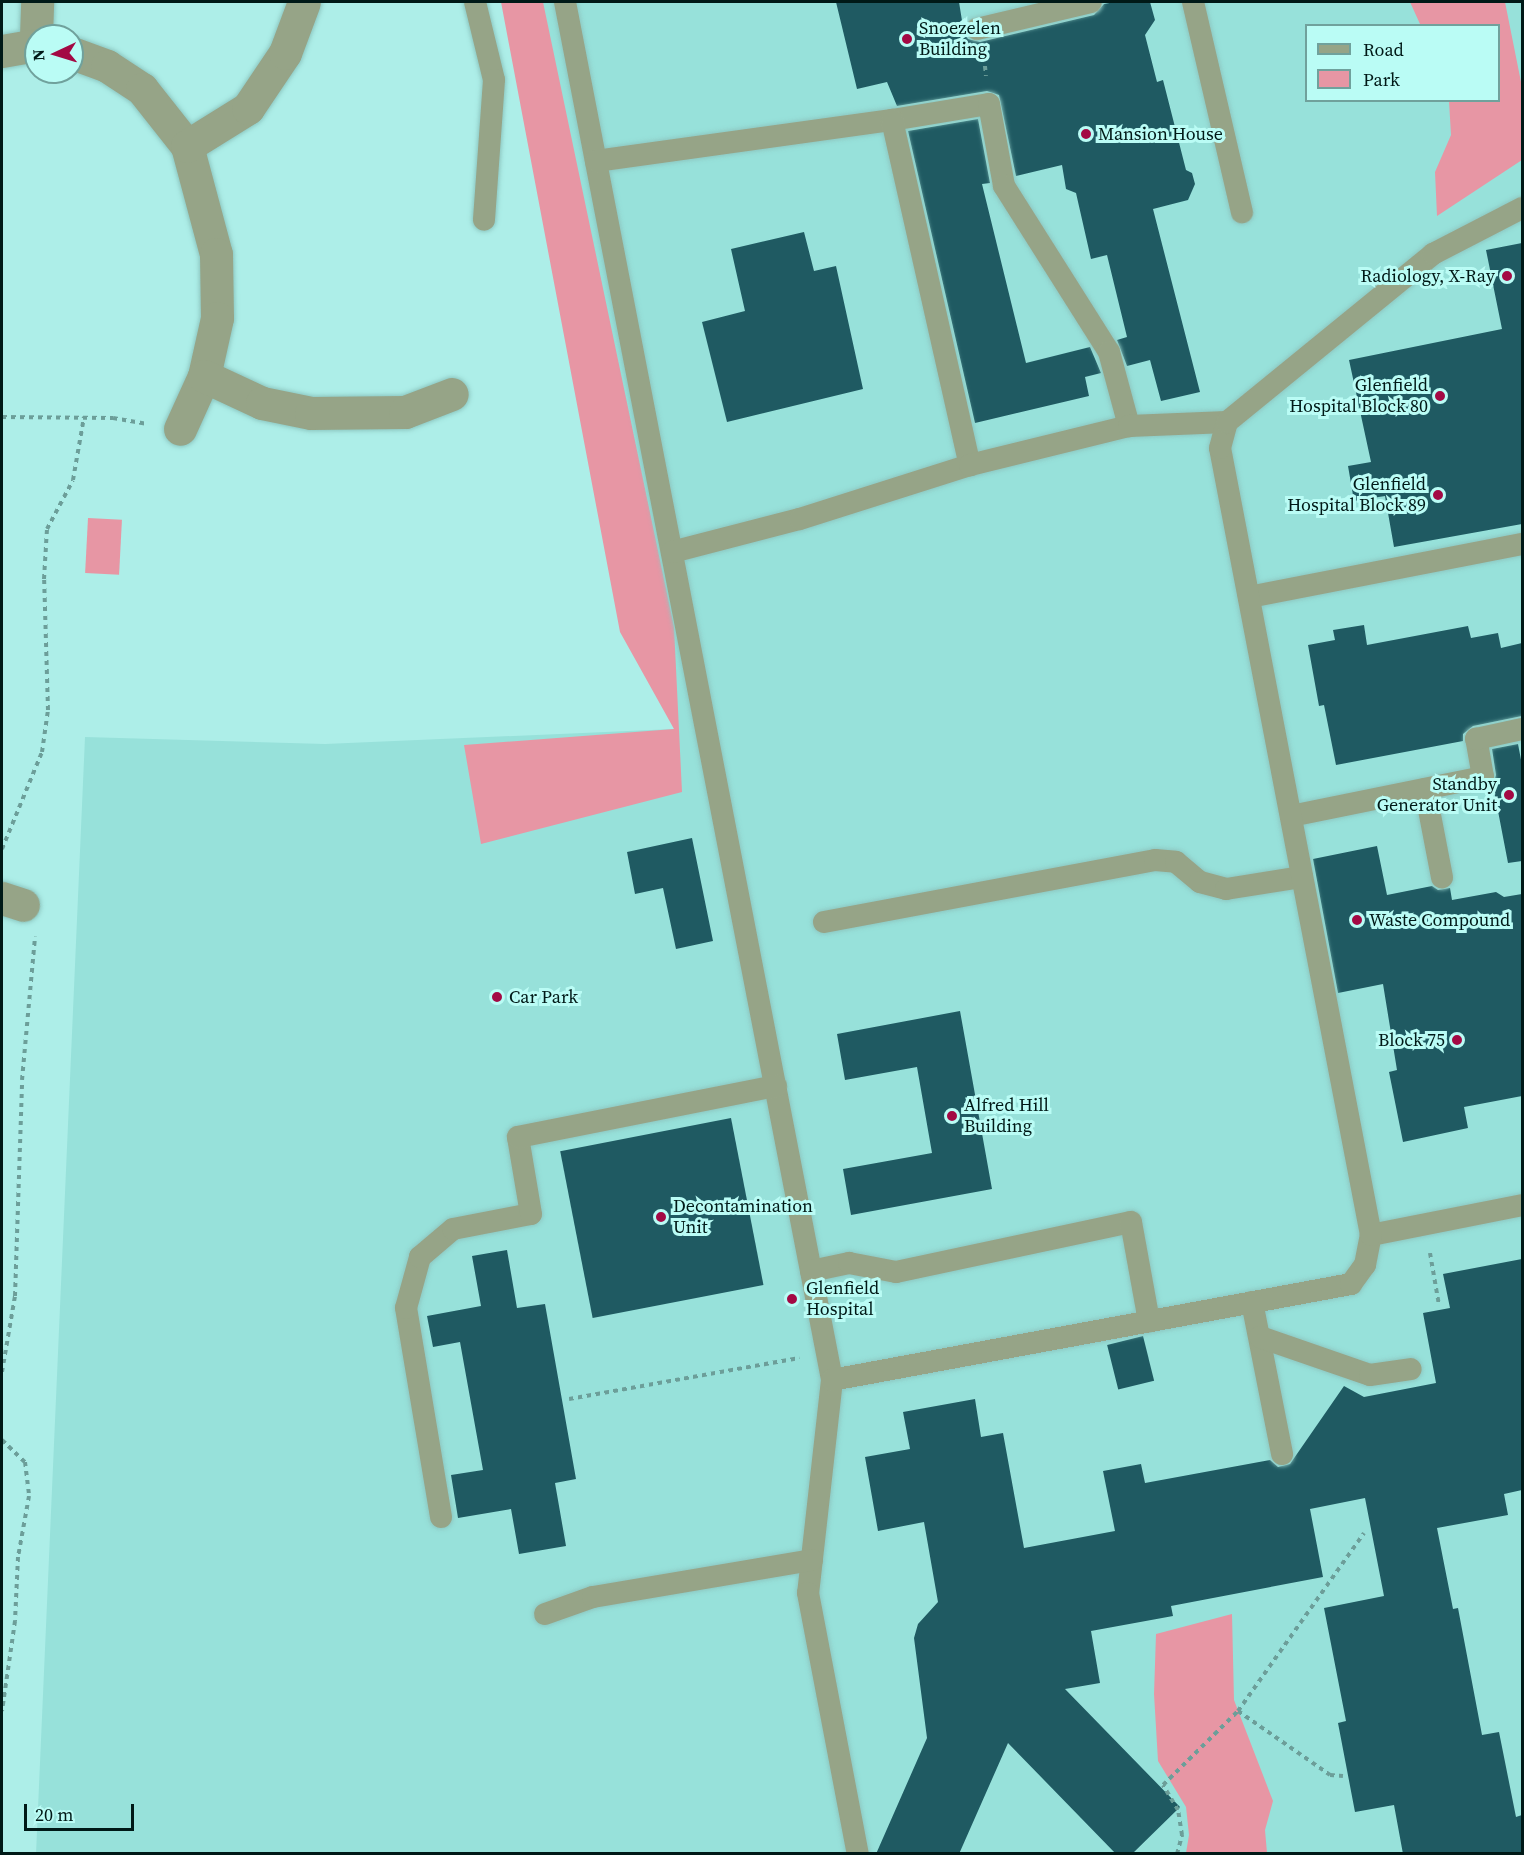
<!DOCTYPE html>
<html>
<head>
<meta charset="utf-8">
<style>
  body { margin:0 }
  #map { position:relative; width:1524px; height:1855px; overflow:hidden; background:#adeee8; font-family:"Source Serif 4",serif }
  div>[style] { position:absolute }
  .built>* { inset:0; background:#97e1da }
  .green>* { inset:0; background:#e796a4; transform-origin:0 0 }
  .building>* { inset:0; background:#1f5a62; transform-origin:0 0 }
  .path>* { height:4px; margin-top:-2px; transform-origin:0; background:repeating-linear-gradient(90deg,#6c9e99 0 4.5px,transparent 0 9px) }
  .roads { filter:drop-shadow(0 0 2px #8ec8c2) drop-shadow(0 0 2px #8ec8c2) }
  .service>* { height:22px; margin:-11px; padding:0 11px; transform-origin:11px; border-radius:11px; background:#96a487 }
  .minor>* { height:33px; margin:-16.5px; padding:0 16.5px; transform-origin:16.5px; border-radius:16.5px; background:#96a487 }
  .dots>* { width:16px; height:16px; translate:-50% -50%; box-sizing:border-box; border:3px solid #bafcf5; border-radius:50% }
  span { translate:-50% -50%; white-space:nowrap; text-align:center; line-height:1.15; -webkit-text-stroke:6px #bafcf5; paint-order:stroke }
  .poi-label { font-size:18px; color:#001917 }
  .left { translate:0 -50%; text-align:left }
  .right { translate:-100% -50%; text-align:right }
  .frame { position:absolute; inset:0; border:3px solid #001917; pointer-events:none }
  .legend { position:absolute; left:1305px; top:24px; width:195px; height:78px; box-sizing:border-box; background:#bafcf5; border:2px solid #70a19c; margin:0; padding:8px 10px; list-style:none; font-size:18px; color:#001917 }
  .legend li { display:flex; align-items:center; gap:12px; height:30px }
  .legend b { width:30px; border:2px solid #70a19c }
  .north { position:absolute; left:24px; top:24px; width:60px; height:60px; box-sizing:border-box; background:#bafcf5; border:2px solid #70a19c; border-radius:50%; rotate:266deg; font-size:16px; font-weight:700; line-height:24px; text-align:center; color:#001917 }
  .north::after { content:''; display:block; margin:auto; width:21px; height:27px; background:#a30944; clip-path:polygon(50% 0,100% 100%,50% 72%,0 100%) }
  .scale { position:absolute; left:24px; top:1804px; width:110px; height:27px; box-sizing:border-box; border:3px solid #001917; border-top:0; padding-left:8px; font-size:18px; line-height:21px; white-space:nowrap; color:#001917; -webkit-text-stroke:4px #bafcf5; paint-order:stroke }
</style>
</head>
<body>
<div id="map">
  <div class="built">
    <i style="clip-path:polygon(evenodd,524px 2px,1522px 2px,1522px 1853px,36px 1854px,85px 737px,325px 744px,674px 729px,524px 2px,1306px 26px,1498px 26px,1498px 100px,1306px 100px,1306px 26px)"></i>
  </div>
  <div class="green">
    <i style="clip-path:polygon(501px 2px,543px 2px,674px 627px,682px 792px,481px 844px,464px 745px,674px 729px,620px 632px)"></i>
    <i style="clip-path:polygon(1410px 2px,1505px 2px,1522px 87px,1522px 160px,1437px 216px,1435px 172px,1451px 135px,1449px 101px,1498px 100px,1498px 26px,1420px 24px)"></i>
    <i style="left:88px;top:518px;width:34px;height:55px;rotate:3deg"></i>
    <i style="clip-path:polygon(1232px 1614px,1234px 1700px,1273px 1801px,1265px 1830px,1267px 1853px,1186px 1853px,1189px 1835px,1186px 1807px,1158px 1761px,1154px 1694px,1156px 1634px)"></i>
  </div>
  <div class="building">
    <i style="clip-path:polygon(836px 2px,959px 2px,964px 33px,968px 39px,980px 42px,1094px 15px,1104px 4px,1115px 2px,1150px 2px,1155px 20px,1145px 35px,1157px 82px,1163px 80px,1186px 170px,1192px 173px,1195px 184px,1188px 200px,1153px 209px,1200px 392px,1161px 401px,1150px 360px,1127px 366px,1117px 340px,1127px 337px,1107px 255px,1091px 259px,1076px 193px,1066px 189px,1062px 165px,1016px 176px,999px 95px,987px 91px,897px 106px,887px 82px,857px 89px)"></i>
    <i style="clip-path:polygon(978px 119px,990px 183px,982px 184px,1026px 363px,1090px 347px,1101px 373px,1085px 377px,1089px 396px,975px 423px,908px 131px)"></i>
    <i style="clip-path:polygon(804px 232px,814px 271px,836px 266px,863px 389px,727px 422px,702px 322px,745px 311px,731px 249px)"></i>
    <i style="clip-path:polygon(1522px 243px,1522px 524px,1394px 547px,1385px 496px,1354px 501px,1348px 466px,1371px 462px,1349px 360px,1502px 329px,1486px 250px)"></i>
    <i style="clip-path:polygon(1364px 625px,1367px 645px,1468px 626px,1471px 638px,1498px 633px,1501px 648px,1522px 643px,1522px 716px,1473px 726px,1463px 734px,1463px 741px,1336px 765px,1324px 705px,1319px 706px,1308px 645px,1335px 640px,1333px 630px)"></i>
    <i style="clip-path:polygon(1518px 744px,1522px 765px,1522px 861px,1508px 863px,1493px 785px,1496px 775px,1492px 749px)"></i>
    <i style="clip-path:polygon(692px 838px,713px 941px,676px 949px,663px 888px,635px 894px,627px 852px)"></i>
    <i style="clip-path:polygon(1377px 846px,1387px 895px,1432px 886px,1438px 890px,1450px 888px,1452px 900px,1496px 892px,1504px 897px,1522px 894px,1522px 1096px,1464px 1107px,1468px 1128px,1403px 1142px,1389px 1072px,1397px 1070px,1383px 984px,1338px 993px,1313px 859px)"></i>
    <i style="clip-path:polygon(960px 1011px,992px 1189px,851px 1215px,843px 1169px,932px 1153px,917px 1067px,845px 1080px,837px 1034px)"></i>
    <i style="left:731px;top:1118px;width:170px;height:174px;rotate:79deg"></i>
    <i style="clip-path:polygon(507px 1250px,517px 1308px,545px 1304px,576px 1479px,555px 1483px,566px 1546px,519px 1554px,511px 1509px,458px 1518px,451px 1475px,483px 1470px,460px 1342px,433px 1347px,427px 1316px,481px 1306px,472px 1256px)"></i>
    <i style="clip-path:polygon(1522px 1259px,1522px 1490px,1504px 1494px,1508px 1515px,1437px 1528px,1453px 1609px,1458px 1608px,1482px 1735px,1499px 1732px,1516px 1817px,1522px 1815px,1522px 1854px,1403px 1854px,1394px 1805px,1355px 1812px,1338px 1723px,1346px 1721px,1324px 1608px,1384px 1596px,1365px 1498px,1310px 1509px,1323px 1577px,1171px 1606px,1173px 1616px,1091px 1631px,1100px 1683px,1065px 1689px,1180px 1807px,1132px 1854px,1116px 1854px,1008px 1743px,959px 1854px,876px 1854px,927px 1738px,914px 1638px,918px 1624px,938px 1602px,924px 1522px,878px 1531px,865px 1457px,910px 1449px,903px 1412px,975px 1399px,981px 1437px,1003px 1433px,1024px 1548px,1115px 1531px,1103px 1471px,1141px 1464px,1145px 1483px,1270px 1460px,1278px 1467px,1290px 1464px,1344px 1386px,1364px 1397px,1436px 1383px,1423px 1313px,1450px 1308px,1443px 1274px)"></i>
    <i style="left:1143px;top:1336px;width:46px;height:37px;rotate:76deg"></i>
  </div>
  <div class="path">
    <i style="left:984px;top:57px;width:19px;rotate:84deg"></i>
    <i style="left:2px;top:417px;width:111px;rotate:0.5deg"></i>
    <i style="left:113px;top:418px;width:35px;rotate:10deg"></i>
    <i style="left:2px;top:849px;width:105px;rotate:-67.6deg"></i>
    <i style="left:42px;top:752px;width:42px;rotate:-81.9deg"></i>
    <i style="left:48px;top:710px;width:131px;rotate:-91.7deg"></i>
    <i style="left:44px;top:579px;width:50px;rotate:-86.6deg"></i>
    <i style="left:47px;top:529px;width:55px;rotate:-62deg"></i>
    <i style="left:73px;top:480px;width:64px;rotate:-80.1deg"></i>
    <i style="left:1430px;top:1253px;width:53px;rotate:80.2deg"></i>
    <i style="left:2px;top:1372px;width:77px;rotate:-80.3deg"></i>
    <i style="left:15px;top:1296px;width:216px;rotate:-88.1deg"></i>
    <i style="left:22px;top:1080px;width:144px;rotate:-84.8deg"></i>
    <i style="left:569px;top:1399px;width:234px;rotate:-10.1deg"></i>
    <i style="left:2px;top:1440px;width:32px;rotate:44deg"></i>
    <i style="left:25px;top:1462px;width:34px;rotate:83deg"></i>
    <i style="left:29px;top:1496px;width:62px;rotate:100.2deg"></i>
    <i style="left:18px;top:1557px;width:64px;rotate:92.7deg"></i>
    <i style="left:15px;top:1621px;width:91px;rotate:98.2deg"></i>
    <i style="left:1238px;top:1711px;width:112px;rotate:34.8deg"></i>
    <i style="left:1330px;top:1775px;width:13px;rotate:4deg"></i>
    <i style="left:1177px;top:1854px;width:20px;rotate:-75deg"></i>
    <i style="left:1182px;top:1835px;width:25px;rotate:-99deg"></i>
    <i style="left:1178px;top:1810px;width:29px;rotate:-121deg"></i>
    <i style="left:1163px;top:1785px;width:105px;rotate:-44.6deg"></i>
    <i style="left:1238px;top:1711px;width:218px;rotate:-54.7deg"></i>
  </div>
  <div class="roads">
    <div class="service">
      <i style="left:475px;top:2px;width:80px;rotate:76.3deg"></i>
      <i style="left:494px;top:80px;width:140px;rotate:94.1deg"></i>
      <i style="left:565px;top:2px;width:1404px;rotate:79.03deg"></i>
      <i style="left:832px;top:1380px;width:214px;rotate:96.4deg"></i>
      <i style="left:808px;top:1593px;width:266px;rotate:79.2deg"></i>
      <i style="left:1193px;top:2px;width:216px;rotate:76.9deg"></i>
      <i style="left:977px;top:29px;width:117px;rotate:-13.3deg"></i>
      <i style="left:892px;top:120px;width:98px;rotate:-9.4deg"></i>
      <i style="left:989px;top:104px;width:83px;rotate:79.6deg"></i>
      <i style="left:1004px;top:186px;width:196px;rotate:57.7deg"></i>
      <i style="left:1109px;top:352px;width:77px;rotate:74.9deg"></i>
      <i style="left:596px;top:161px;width:299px;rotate:-7.9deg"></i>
      <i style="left:892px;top:120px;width:354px;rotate:77.3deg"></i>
      <i style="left:672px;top:552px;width:132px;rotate:-14.5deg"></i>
      <i style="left:800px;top:519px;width:178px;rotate:-17.6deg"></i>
      <i style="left:970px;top:465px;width:164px;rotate:-13.8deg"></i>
      <i style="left:1129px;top:426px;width:98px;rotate:-2.3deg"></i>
      <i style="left:1249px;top:597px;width:278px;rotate:-11deg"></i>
      <i style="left:1425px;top:789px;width:90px;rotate:79.1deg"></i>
      <i style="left:1291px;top:816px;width:196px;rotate:-11.5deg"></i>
      <i style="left:1483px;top:777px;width:39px;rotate:-100deg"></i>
      <i style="left:1476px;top:739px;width:47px;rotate:-12.3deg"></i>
      <i style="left:824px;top:922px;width:337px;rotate:-10.6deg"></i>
      <i style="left:1155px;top:860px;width:21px;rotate:5deg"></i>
      <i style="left:1176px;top:862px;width:31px;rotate:40deg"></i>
      <i style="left:1200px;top:882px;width:27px;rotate:15deg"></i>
      <i style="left:1226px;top:889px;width:77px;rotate:-9deg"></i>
      <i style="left:1371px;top:1235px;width:154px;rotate:-11.2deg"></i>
      <i style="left:811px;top:1271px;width:39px;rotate:-12deg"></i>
      <i style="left:849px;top:1263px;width:48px;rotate:10.8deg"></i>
      <i style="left:896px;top:1272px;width:240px;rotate:-12deg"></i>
      <i style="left:1131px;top:1222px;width:101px;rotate:79.7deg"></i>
      <i style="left:1252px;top:1302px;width:155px;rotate:78.8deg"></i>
      <i style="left:1260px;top:1337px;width:116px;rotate:19.1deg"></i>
      <i style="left:1370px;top:1375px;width:41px;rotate:-8.3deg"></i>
      <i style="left:832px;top:1380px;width:528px;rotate:-10.48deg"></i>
      <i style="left:1351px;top:1284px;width:24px;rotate:-54deg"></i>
      <i style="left:1365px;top:1265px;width:31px;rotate:-79deg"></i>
      <i style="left:1371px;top:1235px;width:801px;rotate:-100.86deg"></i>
      <i style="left:1220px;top:448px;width:27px;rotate:-75deg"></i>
      <i style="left:1227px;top:422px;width:266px;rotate:-39.2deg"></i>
      <i style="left:1433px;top:254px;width:100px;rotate:-27.3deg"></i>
      <i style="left:441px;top:1517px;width:212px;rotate:-99.5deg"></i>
      <i style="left:406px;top:1308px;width:53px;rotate:-74.6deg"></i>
      <i style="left:420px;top:1257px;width:43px;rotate:-40.3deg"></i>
      <i style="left:453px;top:1229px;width:79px;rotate:-10.9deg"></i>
      <i style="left:531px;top:1214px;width:78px;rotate:-99.6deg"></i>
      <i style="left:518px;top:1137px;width:263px;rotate:-11.2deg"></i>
      <i style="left:545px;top:1614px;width:51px;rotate:-19.5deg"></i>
      <i style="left:593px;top:1597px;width:222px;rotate:-9.6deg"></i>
    </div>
    <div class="minor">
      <i style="left:36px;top:36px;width:34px;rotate:-88deg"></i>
      <i style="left:2px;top:51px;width:35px;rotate:-10deg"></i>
      <i style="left:72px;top:53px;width:37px;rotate:20deg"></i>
      <i style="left:107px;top:66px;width:42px;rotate:33.3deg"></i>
      <i style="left:142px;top:89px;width:73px;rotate:51.7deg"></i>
      <i style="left:187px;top:146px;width:112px;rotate:75deg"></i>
      <i style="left:216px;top:254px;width:64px;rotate:89.1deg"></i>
      <i style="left:217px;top:318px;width:59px;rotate:102.6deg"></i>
      <i style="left:204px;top:376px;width:58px;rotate:114.4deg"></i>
      <i style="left:187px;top:146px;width:72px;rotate:-31.9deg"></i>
      <i style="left:248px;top:108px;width:66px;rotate:-56.1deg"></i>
      <i style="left:285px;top:53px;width:54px;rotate:-69.6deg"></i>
      <i style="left:204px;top:376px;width:64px;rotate:25deg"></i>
      <i style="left:262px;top:403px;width:50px;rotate:11.5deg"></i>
      <i style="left:311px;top:413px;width:94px;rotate:-0.6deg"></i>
      <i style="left:405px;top:412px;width:50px;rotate:-21deg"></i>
      <i style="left:2px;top:898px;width:22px;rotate:18deg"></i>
    </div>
  </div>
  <div class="dots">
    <i style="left:907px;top:39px;background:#a30944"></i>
    <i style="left:1086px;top:134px;background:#a30944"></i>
    <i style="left:1507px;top:276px;background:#a30944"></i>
    <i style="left:1440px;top:396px;background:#a30944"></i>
    <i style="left:1438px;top:495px;background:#a30944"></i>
    <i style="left:1509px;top:795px;background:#a30944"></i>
    <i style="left:1357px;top:920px;background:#a30944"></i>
    <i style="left:497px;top:997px;background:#a30944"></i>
    <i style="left:1457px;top:1040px;background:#a30944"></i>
    <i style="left:952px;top:1116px;background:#a30944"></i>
    <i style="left:661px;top:1217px;background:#a30944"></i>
    <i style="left:792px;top:1299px;background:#a30944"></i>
  </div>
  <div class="poi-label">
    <span class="left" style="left:919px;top:39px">Snoezelen<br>Building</span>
    <span class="left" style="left:1098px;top:134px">Mansion House</span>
    <span class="right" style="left:1495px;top:276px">Radiology, X-Ray</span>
    <span class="right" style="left:1428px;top:396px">Glenfield<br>Hospital Block 80</span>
    <span class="right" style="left:1426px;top:495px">Glenfield<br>Hospital Block 89</span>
    <span class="right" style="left:1497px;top:795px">Standby<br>Generator Unit</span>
    <span class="left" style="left:1369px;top:920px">Waste Compound</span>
    <span class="left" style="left:509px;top:997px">Car Park</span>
    <span class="right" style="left:1445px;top:1040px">Block 75</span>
    <span class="left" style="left:964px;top:1116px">Alfred Hill<br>Building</span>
    <span class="left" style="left:673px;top:1217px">Decontamination<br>Unit</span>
    <span class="left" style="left:806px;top:1299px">Glenfield<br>Hospital</span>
  </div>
  <div class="frame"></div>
  <ul class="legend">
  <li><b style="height:8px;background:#96a487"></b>Road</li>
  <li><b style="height:16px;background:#e796a4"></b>Park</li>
  </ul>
  <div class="north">N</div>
  <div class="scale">20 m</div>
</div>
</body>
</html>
